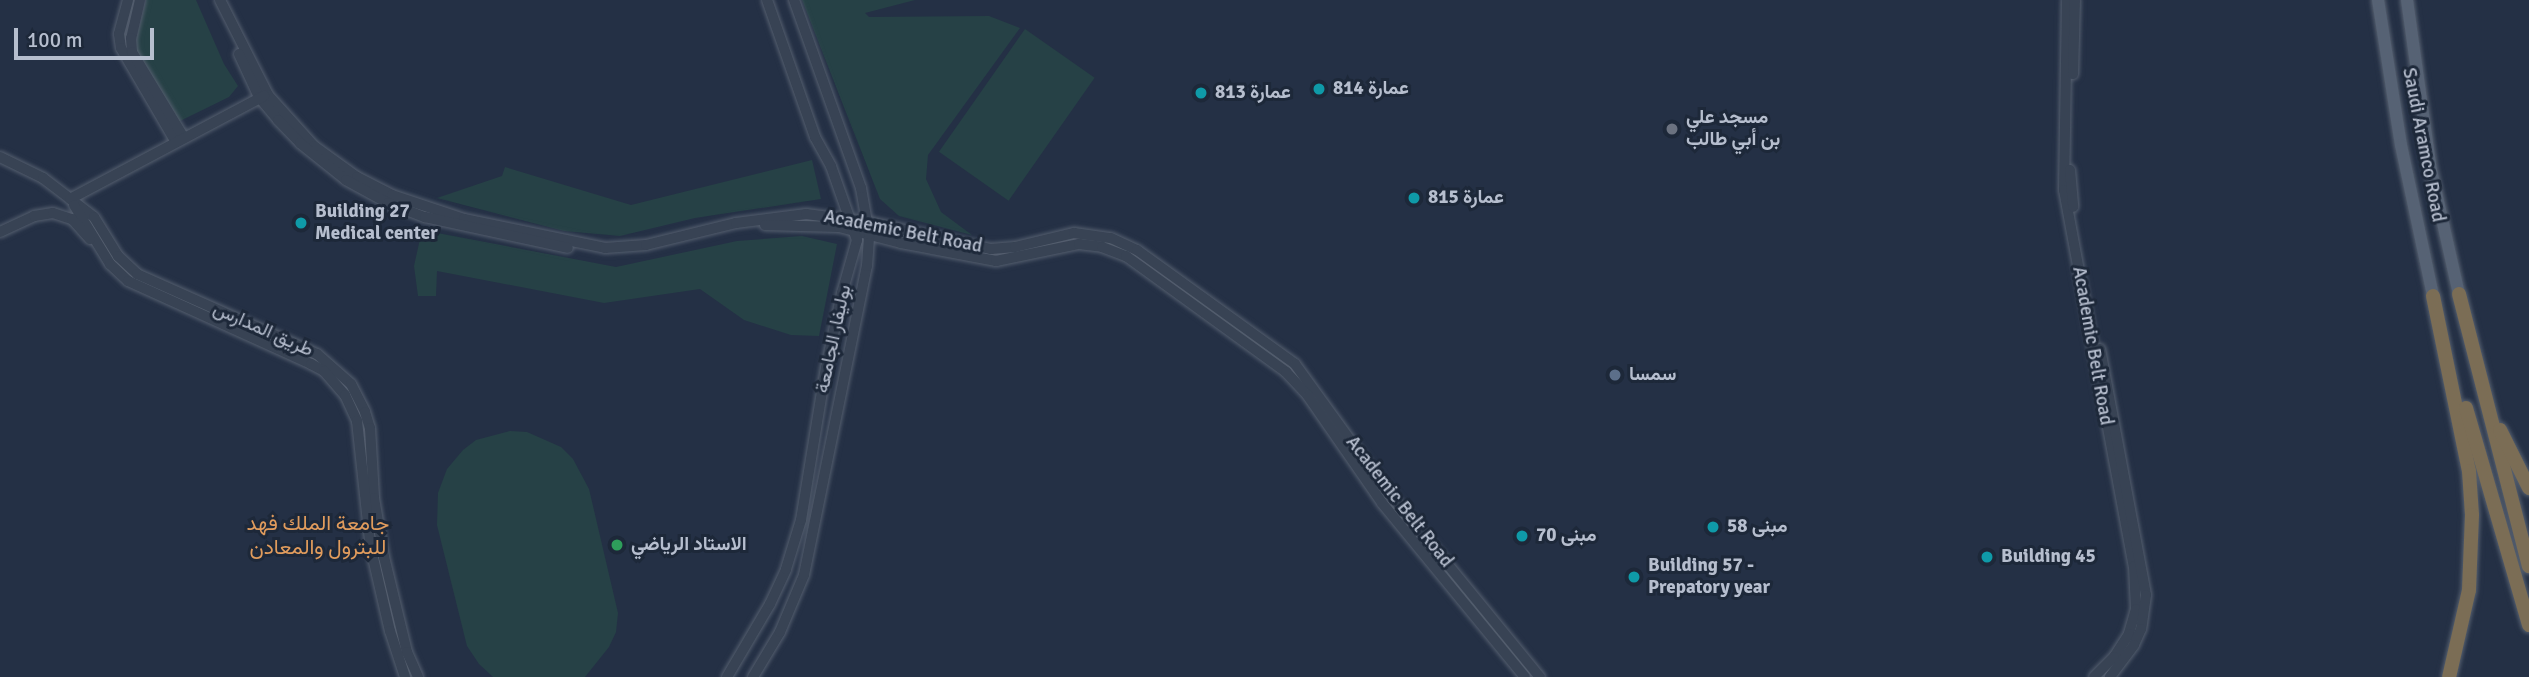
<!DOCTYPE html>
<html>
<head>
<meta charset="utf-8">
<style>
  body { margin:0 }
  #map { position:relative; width:2529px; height:677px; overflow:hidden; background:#243045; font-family:Signika,Vazirmatn,sans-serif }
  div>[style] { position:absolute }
  .green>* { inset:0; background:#264146; transform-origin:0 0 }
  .roads { filter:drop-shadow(0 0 2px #545e6e) drop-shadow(0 0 2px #545e6e) }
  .minor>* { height:10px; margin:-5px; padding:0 5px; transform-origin:5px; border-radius:5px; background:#384354 }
  .major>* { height:12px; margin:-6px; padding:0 6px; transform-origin:6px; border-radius:6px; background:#566274 }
  .highway>* { height:14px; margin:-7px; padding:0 7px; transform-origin:7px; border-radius:7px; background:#7b6d55 }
  .dots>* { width:19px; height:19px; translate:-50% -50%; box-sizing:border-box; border:4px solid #1d2839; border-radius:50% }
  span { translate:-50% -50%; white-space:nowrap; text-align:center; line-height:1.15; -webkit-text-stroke:6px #1d2839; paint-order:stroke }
  .poi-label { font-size:19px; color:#b6bece; font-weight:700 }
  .left { translate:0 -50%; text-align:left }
  .street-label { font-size:19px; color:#b6bece }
  .neighbourhood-label { font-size:21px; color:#e19c5d }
  .scale { position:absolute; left:14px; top:28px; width:140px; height:32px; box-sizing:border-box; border:4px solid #b6bece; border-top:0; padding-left:9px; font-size:21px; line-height:24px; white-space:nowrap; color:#b6bece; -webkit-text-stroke:5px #1d2839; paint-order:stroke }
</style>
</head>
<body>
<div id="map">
  <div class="green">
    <i style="clip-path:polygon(146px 0,196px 0,224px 64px,238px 86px,229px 97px,178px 122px,134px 49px)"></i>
    <i style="clip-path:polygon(802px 0,915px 0,865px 13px,869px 17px,989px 16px,1020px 28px,928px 155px,926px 179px,941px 212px,972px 235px,899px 216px,880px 199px)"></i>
    <i style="left:1025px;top:29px;width:85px;height:150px;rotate:35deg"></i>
    <i style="clip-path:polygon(812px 160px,821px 199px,695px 218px,620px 236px,564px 231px,437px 198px,502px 176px,505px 167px,631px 205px)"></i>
    <i style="clip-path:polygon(422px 230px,616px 267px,737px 241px,802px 236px,837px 244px,819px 336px,791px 335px,744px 320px,700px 289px,604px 303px,437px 271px,436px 296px,418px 296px,414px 266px)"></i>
    <i style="clip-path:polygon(510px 431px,527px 432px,561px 447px,573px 459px,589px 489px,618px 613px,616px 632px,609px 647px,585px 677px,493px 677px,479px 664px,467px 646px,437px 525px,438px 493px,447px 469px,463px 450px,476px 440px)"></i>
  </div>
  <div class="roads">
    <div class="minor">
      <i style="left:128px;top:0;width:35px;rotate:105deg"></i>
      <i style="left:119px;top:34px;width:14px;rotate:82deg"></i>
      <i style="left:121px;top:48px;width:109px;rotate:59.7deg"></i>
      <i style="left:140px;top:0;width:39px;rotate:103deg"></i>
      <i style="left:131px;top:38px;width:14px;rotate:86deg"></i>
      <i style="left:132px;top:52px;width:100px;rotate:58.8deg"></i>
      <i style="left:220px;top:0;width:106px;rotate:63.2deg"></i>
      <i style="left:268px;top:95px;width:69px;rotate:48deg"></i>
      <i style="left:314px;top:146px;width:53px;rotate:35.8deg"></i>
      <i style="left:357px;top:177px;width:39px;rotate:27deg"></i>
      <i style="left:392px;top:195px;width:76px;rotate:18.4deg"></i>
      <i style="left:464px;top:219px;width:144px;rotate:11.6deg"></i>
      <i style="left:605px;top:248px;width:41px;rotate:-4.2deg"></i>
      <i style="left:646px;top:245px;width:93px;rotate:-13.7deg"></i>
      <i style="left:736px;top:223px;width:71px;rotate:-7.3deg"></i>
      <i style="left:806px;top:214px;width:63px;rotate:7.4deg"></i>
      <i style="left:868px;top:222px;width:126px;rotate:12.4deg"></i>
      <i style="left:991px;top:249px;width:24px;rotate:-5deg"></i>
      <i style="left:1015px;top:247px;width:61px;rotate:-13.3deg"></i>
      <i style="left:1074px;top:233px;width:37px;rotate:8deg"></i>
      <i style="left:1111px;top:238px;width:29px;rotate:25deg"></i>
      <i style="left:1137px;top:250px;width:195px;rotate:35.8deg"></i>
      <i style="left:1295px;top:364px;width:147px;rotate:54.1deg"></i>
      <i style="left:1381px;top:483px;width:251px;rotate:50.7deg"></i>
      <i style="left:2067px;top:0;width:190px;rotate:90.9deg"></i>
      <i style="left:2064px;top:190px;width:382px;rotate:79.5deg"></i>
      <i style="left:2134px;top:566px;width:43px;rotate:87.3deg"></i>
      <i style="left:2136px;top:609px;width:26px;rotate:106deg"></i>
      <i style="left:2129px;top:634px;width:27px;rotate:123deg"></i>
      <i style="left:2114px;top:657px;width:28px;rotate:135deg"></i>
      <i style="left:239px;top:54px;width:47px;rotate:65.1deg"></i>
      <i style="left:259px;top:97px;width:30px;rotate:50deg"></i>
      <i style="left:278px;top:120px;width:32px;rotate:46deg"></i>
      <i style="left:300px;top:143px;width:59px;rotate:38.8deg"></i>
      <i style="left:346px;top:180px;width:48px;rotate:28.7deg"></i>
      <i style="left:388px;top:203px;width:40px;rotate:21deg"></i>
      <i style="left:425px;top:217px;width:146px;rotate:12.2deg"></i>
      <i style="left:2073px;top:74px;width:74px;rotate:-88.5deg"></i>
      <i style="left:0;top:157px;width:48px;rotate:26deg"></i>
      <i style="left:43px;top:178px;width:64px;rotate:37.4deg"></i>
      <i style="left:94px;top:217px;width:46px;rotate:58.4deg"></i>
      <i style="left:118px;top:256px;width:26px;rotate:43deg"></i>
      <i style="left:137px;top:274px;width:197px;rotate:24deg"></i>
      <i style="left:317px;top:354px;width:45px;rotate:41.4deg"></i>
      <i style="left:351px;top:384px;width:31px;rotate:63deg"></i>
      <i style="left:365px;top:412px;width:17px;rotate:73deg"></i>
      <i style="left:370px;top:428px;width:70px;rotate:86.7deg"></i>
      <i style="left:374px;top:498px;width:60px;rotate:80.4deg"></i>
      <i style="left:384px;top:557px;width:98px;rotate:76.4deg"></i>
      <i style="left:407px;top:652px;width:27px;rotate:66deg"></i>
      <i style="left:2070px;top:170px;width:37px;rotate:85deg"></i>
      <i style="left:70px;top:199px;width:220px;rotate:-28deg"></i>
      <i style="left:74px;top:205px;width:69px;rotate:58.6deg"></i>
      <i style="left:110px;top:264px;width:25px;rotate:43deg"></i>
      <i style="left:128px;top:281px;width:201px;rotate:24.4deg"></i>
      <i style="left:311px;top:364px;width:15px;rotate:28deg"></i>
      <i style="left:324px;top:371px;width:32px;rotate:49deg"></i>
      <i style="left:345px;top:395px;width:29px;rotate:65deg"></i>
      <i style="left:357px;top:421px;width:129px;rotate:83.8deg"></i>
      <i style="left:371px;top:549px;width:84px;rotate:77deg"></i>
      <i style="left:390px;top:631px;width:48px;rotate:71.9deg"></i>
      <i style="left:765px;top:225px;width:74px;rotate:1.5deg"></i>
      <i style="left:839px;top:227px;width:64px;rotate:14.5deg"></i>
      <i style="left:901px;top:243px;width:97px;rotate:10.7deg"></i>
      <i style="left:996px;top:261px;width:85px;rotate:-11.6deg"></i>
      <i style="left:1079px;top:244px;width:23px;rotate:7deg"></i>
      <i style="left:1102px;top:247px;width:26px;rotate:21deg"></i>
      <i style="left:1126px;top:256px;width:198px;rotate:35.9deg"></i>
      <i style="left:1286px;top:372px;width:33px;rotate:47deg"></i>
      <i style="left:1308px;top:396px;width:130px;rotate:55.3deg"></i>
      <i style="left:1382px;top:503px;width:225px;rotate:50.6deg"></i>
      <i style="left:0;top:232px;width:38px;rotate:-25deg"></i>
      <i style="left:34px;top:216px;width:19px;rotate:-9deg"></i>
      <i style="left:53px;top:213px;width:20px;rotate:18deg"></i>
      <i style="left:72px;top:219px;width:27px;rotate:48deg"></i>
      <i style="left:2100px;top:349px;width:250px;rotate:79.4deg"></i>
      <i style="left:2146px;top:595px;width:34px;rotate:98deg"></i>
      <i style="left:2141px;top:629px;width:17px;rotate:114deg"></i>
      <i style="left:2134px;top:645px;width:40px;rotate:127deg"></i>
      <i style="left:727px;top:677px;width:85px;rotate:-59.5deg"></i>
      <i style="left:770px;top:604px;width:38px;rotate:-65deg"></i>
      <i style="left:786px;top:569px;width:51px;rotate:-73deg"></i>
      <i style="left:801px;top:520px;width:154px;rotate:-80.7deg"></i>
      <i style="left:826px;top:368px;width:77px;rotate:-78deg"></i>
      <i style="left:842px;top:293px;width:55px;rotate:-74.2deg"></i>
      <i style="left:857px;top:240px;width:78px;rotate:-109.4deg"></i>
      <i style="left:831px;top:166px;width:33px;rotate:-119deg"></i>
      <i style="left:815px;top:137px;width:145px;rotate:-109.3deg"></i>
      <i style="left:753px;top:677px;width:52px;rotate:-59deg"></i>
      <i style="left:780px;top:632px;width:62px;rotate:-67.2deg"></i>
      <i style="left:804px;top:575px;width:315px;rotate:-78.5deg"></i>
      <i style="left:867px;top:266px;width:32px;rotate:-86deg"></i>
      <i style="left:869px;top:234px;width:47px;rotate:-99.9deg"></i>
      <i style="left:861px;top:188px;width:200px;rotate:-109.6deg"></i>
    </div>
    <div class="major">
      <i style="left:2378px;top:0;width:147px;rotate:81deg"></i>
      <i style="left:2401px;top:145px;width:154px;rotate:78deg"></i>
      <i style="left:2407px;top:0;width:172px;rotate:82deg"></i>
      <i style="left:2431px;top:170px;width:127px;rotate:77.3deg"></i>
    </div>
    <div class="highway">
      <i style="left:2459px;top:294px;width:281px;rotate:75.6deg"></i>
      <i style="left:2433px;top:296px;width:179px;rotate:78.4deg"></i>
      <i style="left:2469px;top:471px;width:44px;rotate:86.1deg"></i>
      <i style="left:2472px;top:515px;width:75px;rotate:92.3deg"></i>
      <i style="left:2469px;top:590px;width:89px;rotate:102.9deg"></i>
      <i style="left:2466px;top:408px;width:226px;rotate:73.8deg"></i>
      <i style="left:2500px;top:430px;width:65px;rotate:63.4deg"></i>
    </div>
  </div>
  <div class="dots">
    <i style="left:1319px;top:89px;background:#0f9aa8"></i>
    <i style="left:1201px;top:93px;background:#0f9aa8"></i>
    <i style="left:1672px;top:129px;background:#6b7280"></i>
    <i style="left:1414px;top:198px;background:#0f9aa8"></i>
    <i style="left:301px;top:223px;background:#0f9aa8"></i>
    <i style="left:1615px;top:375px;background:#5c6f8a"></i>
    <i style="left:1713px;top:527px;background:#0f9aa8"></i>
    <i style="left:1522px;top:536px;background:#0f9aa8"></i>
    <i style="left:617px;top:545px;background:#2e9e5b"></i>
    <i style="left:1987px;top:557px;background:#0f9aa8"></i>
    <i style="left:1634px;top:577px;background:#0f9aa8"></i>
  </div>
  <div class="poi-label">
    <span class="left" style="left:1333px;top:89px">عمارة 814</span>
    <span class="left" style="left:1215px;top:93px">عمارة 813</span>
    <span class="left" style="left:1686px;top:129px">مسجد علي<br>بن أبي طالب</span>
    <span class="left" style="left:1428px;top:198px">عمارة 815</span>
    <span class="left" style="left:315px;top:223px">Building 27<br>Medical center</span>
    <span class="left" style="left:1629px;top:375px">سمسا</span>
    <span class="left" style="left:1727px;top:527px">مبنى 58</span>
    <span class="left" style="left:1536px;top:536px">مبنى 70</span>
    <span class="left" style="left:631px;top:545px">الاستاد الرياضي</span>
    <span class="left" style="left:2001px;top:557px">Building 45</span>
    <span class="left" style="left:1648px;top:577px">Building 57 -<br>Prepatory year</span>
  </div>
  <div class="street-label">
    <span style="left:2423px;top:145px;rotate:79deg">Saudi Aramco Road</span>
    <span style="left:903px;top:232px;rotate:11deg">Academic Belt Road</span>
    <span style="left:263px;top:330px;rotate:24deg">طريق المدارس</span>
    <span style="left:834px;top:339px;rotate:-78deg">بوليفار الجامعة</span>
    <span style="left:2092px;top:346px;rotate:80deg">Academic Belt Road</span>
    <span style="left:1399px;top:502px;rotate:52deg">Academic Belt Road</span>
  </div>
  <div class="neighbourhood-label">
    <span style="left:318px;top:535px">جامعة الملك فهد<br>للبترول والمعادن</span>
  </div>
  <div class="scale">100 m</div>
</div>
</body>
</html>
